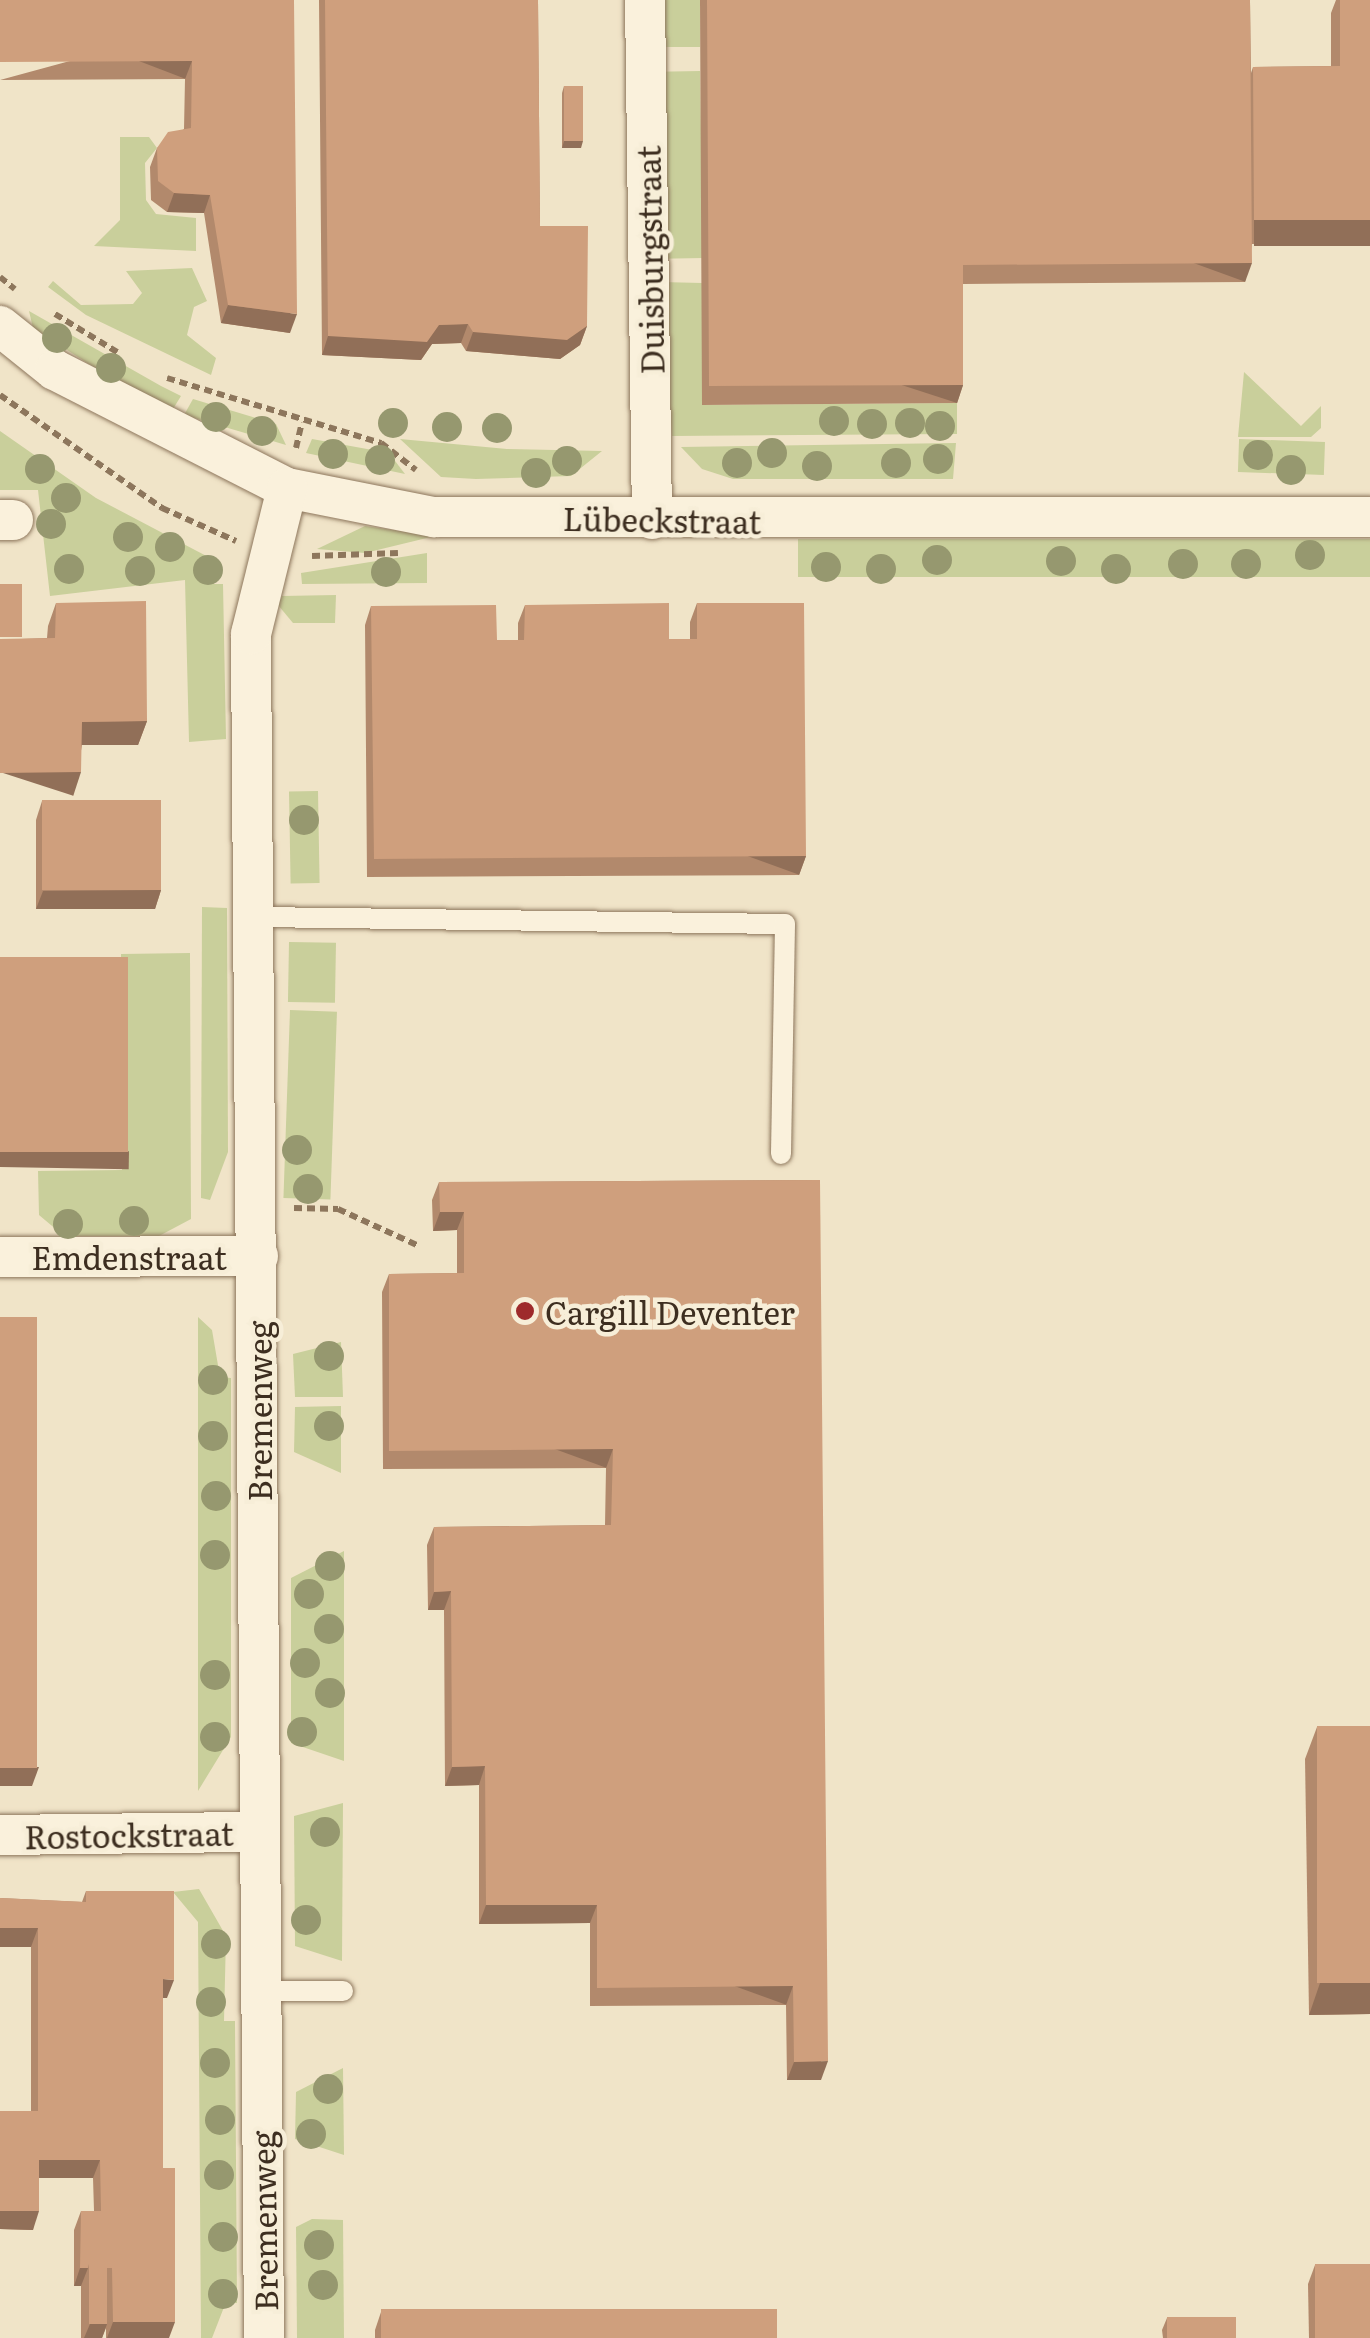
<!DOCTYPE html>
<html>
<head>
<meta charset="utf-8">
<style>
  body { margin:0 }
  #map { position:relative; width:1370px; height:2338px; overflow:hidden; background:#f0e4c8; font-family:Literata,serif }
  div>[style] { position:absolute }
  .green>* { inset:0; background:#c9cf9b; transform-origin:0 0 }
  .path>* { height:6px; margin-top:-3px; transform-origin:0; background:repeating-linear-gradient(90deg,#8d765c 0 8px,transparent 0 13px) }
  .roads { filter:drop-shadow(0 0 2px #8d765c) drop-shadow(0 0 2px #8d765c) }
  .lane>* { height:20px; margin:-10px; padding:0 10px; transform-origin:10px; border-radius:10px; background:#faf1dc }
  .street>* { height:40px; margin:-20px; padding:0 20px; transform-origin:20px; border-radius:20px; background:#faf1dc }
  .trees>* { width:30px; height:30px; margin:-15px; border-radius:50%; background:#96986f }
  .wall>* { inset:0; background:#b2896c }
  .shaded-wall>* { inset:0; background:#916f58; transform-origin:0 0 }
  .building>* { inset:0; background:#cf9f7d; transform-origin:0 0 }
  .dots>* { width:28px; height:28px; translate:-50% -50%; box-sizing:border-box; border:5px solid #f7eed8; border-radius:50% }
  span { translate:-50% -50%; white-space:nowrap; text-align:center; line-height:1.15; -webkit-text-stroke:9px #f7eed8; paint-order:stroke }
  .street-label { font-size:32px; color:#3d2e20 }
  .poi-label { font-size:32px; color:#3d2e20 }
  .left { translate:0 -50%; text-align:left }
</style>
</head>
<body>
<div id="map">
  <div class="green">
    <i style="left:660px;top:0;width:40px;height:47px"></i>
    <i style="left:700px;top:71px;width:187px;height:42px;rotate:89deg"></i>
    <i style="clip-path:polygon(120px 137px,149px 137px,157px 148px,145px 163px,146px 200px,156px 214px,196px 218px,196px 251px,94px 246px,120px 220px)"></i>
    <i style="clip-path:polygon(192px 268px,207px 301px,194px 307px,187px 335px,216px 358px,211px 375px,86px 315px,48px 287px,53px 281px,81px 305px,133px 304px,142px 293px,126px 271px)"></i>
    <i style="clip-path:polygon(661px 282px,702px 283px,703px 405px,957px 403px,957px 434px,672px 436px)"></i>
    <i style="clip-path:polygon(29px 311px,161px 386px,181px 396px,173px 409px,109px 377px,33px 328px)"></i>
    <i style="clip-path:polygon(1244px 372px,1301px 426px,1321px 406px,1321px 428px,1311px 437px,1238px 437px)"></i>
    <i style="clip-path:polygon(193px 399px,276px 424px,286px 445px,184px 415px)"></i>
    <i style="clip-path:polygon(0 431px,96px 498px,214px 560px,214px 584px,223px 584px,226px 739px,189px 742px,185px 580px,50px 596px,38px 490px,0 490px)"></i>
    <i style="clip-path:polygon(312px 439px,389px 453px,405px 474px,306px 453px)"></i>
    <i style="clip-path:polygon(400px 439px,507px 449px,602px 451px,571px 476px,476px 479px,441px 477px)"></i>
    <i style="left:1325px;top:442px;width:33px;height:86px;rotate:92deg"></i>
    <i style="clip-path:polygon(956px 443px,953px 479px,733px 479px,702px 469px,681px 447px)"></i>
    <i style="clip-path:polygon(365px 526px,435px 536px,365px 553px,317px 549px)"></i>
    <i style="left:1370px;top:539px;width:38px;height:572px;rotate:90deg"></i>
    <i style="clip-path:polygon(427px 553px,427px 583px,302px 584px,301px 573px)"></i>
    <i style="clip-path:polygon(336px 595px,335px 623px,293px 623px,278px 605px,282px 596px)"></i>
    <i style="left:318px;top:791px;width:92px;height:29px;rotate:89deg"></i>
    <i style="clip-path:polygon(202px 907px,227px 908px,228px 1152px,210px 1200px,201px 1198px)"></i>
    <i style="left:289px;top:942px;width:47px;height:60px;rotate:1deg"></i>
    <i style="clip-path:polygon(190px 953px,191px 1219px,159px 1236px,64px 1236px,39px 1215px,38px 1171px,122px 1170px,121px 954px)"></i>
    <i style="left:290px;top:1010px;width:47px;height:188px;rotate:2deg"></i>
    <i style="clip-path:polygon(198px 1317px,212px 1330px,220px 1377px,231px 1378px,231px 1737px,198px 1791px)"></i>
    <i style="clip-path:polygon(341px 1342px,343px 1397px,295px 1397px,293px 1354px)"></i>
    <i style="clip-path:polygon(341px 1406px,341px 1473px,294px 1452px,295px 1407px)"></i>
    <i style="clip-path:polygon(344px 1551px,344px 1761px,291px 1743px,291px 1578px)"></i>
    <i style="clip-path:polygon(343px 1803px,342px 1961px,295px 1946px,294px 1816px)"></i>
    <i style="clip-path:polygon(199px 1889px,226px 1936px,224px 2021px,235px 2021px,237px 2303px,226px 2302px,212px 2338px,201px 2338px,198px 1922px,173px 1892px)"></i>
    <i style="clip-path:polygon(343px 2068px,344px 2155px,295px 2139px,296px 2092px)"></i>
    <i style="clip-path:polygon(312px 2219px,343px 2220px,344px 2338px,297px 2338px,296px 2227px)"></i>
  </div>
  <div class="path">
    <i style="left:0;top:277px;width:19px;rotate:39deg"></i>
    <i style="left:55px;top:314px;width:73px;rotate:31.5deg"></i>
    <i style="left:167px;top:378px;width:224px;rotate:16.9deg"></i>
    <i style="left:381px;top:443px;width:44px;rotate:37.6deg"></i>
    <i style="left:0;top:395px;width:198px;rotate:34.9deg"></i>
    <i style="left:162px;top:508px;width:81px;rotate:24deg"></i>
    <i style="left:296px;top:448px;width:26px;rotate:-77deg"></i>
    <i style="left:312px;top:556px;width:86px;rotate:-2deg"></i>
    <i style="left:294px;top:1208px;width:44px;rotate:1.3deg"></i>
    <i style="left:338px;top:1209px;width:89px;rotate:24.6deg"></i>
  </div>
  <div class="roads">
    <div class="lane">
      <i style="left:257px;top:917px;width:528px;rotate:0.76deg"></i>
      <i style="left:785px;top:924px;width:230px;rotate:91deg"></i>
      <i style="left:261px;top:1991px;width:82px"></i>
    </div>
    <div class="street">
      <i style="left:645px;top:0;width:519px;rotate:89.23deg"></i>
      <i style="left:0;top:326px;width:70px;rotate:38.7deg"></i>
      <i style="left:55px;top:370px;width:260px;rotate:27deg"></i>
      <i style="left:287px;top:488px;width:150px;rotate:11.2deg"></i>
      <i style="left:434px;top:517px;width:936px"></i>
      <i style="left:0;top:520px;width:13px"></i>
      <i style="left:0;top:1257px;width:258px;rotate:-0.2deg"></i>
      <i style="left:0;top:1835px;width:258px;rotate:-0.7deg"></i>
      <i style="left:264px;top:2338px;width:1704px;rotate:-90.44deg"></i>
      <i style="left:251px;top:634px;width:150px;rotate:-76.1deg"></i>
    </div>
  </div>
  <div class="trees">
    <i style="left:57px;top:338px"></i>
    <i style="left:111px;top:368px"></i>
    <i style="left:216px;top:417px"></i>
    <i style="left:834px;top:421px"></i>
    <i style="left:393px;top:423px"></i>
    <i style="left:910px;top:423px"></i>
    <i style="left:872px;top:424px"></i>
    <i style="left:940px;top:426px"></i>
    <i style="left:447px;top:427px"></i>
    <i style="left:497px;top:428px"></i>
    <i style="left:262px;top:431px"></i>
    <i style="left:772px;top:453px"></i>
    <i style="left:333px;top:454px"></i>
    <i style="left:1258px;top:455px"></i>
    <i style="left:938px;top:459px"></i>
    <i style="left:380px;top:460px"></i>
    <i style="left:567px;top:461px"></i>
    <i style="left:737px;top:463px"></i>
    <i style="left:896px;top:463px"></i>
    <i style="left:817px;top:466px"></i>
    <i style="left:40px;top:469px"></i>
    <i style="left:1291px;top:470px"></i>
    <i style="left:536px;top:473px"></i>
    <i style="left:66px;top:498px"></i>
    <i style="left:51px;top:524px"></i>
    <i style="left:128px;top:537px"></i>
    <i style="left:170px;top:547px"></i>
    <i style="left:1310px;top:555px"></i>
    <i style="left:937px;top:560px"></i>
    <i style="left:1061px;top:561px"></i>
    <i style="left:1183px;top:564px"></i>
    <i style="left:1246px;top:564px"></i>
    <i style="left:826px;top:567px"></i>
    <i style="left:69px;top:569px"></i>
    <i style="left:881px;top:569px"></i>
    <i style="left:1116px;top:569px"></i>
    <i style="left:208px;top:570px"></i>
    <i style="left:140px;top:571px"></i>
    <i style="left:386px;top:572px"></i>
    <i style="left:304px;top:820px"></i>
    <i style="left:297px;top:1150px"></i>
    <i style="left:308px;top:1189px"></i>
    <i style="left:134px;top:1221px"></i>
    <i style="left:68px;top:1224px"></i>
    <i style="left:329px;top:1356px"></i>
    <i style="left:213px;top:1380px"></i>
    <i style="left:329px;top:1426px"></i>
    <i style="left:213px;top:1436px"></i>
    <i style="left:216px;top:1496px"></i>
    <i style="left:215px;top:1555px"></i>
    <i style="left:330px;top:1566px"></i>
    <i style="left:309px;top:1594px"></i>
    <i style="left:329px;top:1629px"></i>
    <i style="left:305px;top:1663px"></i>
    <i style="left:215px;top:1675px"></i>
    <i style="left:330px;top:1693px"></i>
    <i style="left:302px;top:1732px"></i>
    <i style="left:215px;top:1737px"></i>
    <i style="left:325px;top:1832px"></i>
    <i style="left:306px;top:1920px"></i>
    <i style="left:216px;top:1944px"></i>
    <i style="left:211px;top:2002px"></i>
    <i style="left:215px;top:2063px"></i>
    <i style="left:328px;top:2089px"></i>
    <i style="left:220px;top:2120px"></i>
    <i style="left:311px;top:2134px"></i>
    <i style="left:219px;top:2175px"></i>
    <i style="left:223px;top:2237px"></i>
    <i style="left:319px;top:2245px"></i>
    <i style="left:323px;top:2285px"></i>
    <i style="left:223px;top:2294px"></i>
  </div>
  <div class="wall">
    <i style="clip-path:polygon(294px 0,290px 333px,221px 323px,204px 213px,167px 212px,151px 200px,150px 167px,157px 148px,184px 129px,185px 79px,0 80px)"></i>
    <i style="clip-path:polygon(319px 0,538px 0,540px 226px,587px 326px,580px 345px,560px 359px,466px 351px,461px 343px,432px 344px,421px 360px,322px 355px)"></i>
    <i style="clip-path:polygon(700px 0,1250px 0,1251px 73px,1253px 67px,1331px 66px,1331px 13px,1336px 0,1370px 0,1370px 243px,1252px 244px,1245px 282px,963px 284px,963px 385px,957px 403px,702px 405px)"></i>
    <i style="clip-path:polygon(564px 86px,581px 148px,562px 148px,562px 93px)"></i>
    <i style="clip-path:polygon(56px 603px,147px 721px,138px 745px,82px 745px,73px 796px,21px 639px,47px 638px,48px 626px)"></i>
    <i style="clip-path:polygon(697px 603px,806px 856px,799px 875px,367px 877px,365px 625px,371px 606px,497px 640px,518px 640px,518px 623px,525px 605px,669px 639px,690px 639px,690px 622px)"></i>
    <i style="clip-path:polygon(42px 801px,161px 890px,155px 909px,36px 909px,36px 820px)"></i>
    <i style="clip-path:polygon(820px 1180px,821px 2080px,787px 2080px,786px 2005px,590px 2006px,590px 1923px,479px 1924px,479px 1785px,445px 1786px,444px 1610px,428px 1610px,427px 1545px,434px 1527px,605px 1525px,606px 1468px,383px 1469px,382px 1292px,389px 1274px,457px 1273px,457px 1230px,433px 1231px,432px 1200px,439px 1182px)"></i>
    <i style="clip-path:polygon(1370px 1726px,1370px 2014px,1309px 2015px,1305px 1759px,1317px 1727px)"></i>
    <i style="clip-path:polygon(86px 1891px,167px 1998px,163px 1998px,163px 2168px,169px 2338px,106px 2338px,106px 2328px,102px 2338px,81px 2338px,81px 2286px,74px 2286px,74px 2230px,81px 2211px,94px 2211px,93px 2178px,39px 2178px,33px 2230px,0 2229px,0 2111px,31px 2111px,31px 1947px,0 1947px,0 1898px,82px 1902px)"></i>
    <i style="clip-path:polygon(1315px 2265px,1370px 2338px,1309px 2338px,1308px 2284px)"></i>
    <i style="clip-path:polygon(381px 2312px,777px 2338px,375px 2338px,375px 2330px)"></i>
    <i style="clip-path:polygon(1167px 2318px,1236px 2338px,1163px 2338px,1162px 2330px)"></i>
  </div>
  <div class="shaded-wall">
    <i style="left:192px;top:61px;width:19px;height:192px;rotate:111deg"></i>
    <i style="clip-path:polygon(564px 141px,583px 141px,581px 148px,562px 148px)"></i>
    <i style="clip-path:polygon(174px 193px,210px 195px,204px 213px,167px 212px)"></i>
    <i style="left:1254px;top:220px;width:116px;height:26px"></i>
    <i style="left:1252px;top:263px;width:20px;height:289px;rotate:110deg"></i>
    <i style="clip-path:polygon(228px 305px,297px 314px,290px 333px,221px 323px)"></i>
    <i style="clip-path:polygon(468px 324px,461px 343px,432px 344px,421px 360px,322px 355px,328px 336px,439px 325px)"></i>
    <i style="clip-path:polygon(587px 326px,580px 345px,560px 359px,466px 351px,473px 332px)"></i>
    <i style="left:963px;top:385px;width:19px;height:254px;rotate:108deg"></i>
    <i style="clip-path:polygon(147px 721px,138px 745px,73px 745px,82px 722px)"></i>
    <i style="left:81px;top:772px;width:25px;height:81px;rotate:108deg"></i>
    <i style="left:806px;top:856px;width:20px;height:432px;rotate:110deg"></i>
    <i style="clip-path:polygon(161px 890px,155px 909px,36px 909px,43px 891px)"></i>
    <i style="left:0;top:1149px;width:129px;height:18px;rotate:1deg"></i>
    <i style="clip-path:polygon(440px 1212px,464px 1212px,457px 1230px,433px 1231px)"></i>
    <i style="left:613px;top:1449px;width:20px;height:224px;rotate:110deg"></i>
    <i style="clip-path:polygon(451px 1591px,444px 1610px,428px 1610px,434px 1592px)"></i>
    <i style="clip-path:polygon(485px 1766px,479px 1785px,445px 1786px,452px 1767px)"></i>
    <i style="clip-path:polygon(39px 1767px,32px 1786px,0 1786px,0 1768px)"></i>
    <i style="clip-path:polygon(486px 1905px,597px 1905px,590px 1923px,479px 1924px)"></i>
    <i style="clip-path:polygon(0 1928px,38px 1928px,31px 1947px,0 1947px)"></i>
    <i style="clip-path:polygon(163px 1979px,174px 1980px,167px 1998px,156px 1998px)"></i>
    <i style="clip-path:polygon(1320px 1983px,1370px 1983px,1370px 2014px,1309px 2015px)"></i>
    <i style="left:793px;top:1986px;width:20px;height:196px;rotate:110deg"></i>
    <i style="clip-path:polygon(828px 2061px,821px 2080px,787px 2080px,794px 2062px)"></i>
    <i style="clip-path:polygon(39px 2160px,100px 2160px,93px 2178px,33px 2178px)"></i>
    <i style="clip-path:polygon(0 2211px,39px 2211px,33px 2230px,0 2229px)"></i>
    <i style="clip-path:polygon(80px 2268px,88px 2268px,81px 2286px,74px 2286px)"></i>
    <i style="clip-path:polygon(113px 2322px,175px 2322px,169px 2338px,107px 2338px)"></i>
    <i style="clip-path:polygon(90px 2324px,107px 2324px,102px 2338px,84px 2338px)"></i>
  </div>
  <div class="building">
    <i style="clip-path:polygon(0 0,294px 0,297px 314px,228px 305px,210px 195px,174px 193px,158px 181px,157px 148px,168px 132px,191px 128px,192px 61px,0 62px)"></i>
    <i style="clip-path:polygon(325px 0,538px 0,540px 226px,588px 226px,587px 326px,567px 340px,473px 332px,468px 324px,439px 325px,427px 342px,328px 336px)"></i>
    <i style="clip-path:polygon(707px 0,1250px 0,1252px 263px,963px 265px,963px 385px,709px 386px)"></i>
    <i style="clip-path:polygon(1340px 0,1370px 0,1370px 220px,1254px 220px,1253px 67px,1340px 66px)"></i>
    <i style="left:564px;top:86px;width:19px;height:55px"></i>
    <i style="left:0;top:584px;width:22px;height:53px"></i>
    <i style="clip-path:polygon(146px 601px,147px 721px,82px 722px,81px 772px,0 773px,0 639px,55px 638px,56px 603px)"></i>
    <i style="clip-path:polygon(669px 603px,669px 639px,697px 639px,697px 603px,804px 603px,806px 856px,374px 859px,371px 606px,496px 605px,497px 640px,524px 640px,525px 605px)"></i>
    <i style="left:161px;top:800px;width:90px;height:119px;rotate:90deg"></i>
    <i style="left:128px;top:957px;width:195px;height:128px;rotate:90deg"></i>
    <i style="clip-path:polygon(820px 1180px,828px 2061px,794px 2062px,793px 1986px,597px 1988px,597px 1905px,486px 1905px,485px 1766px,452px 1767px,451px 1591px,434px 1592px,434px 1527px,611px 1525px,613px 1449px,389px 1451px,389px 1274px,464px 1273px,464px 1212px,440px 1212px,439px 1182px)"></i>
    <i style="left:0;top:1317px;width:37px;height:451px"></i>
    <i style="left:1370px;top:1726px;width:257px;height:53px;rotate:90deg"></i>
    <i style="clip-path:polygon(86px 1891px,174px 1891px,174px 1980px,163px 1979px,163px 2168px,175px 2168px,175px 2322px,113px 2322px,112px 2268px,107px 2268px,107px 2264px,89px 2264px,88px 2268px,80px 2268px,81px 2211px,101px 2211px,100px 2160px,39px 2160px,39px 2211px,0 2211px,0 2111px,38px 2111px,38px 1928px,0 1928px,0 1898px,86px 1902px)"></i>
    <i style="left:89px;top:2264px;width:18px;height:60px"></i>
    <i style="left:1370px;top:2264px;width:74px;height:55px;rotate:90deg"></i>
    <i style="left:777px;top:2309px;width:29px;height:396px;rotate:90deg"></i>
    <i style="left:1236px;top:2317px;width:21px;height:69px;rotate:90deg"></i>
  </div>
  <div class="dots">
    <i style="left:525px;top:1311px;background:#9e2a2b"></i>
  </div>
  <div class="street-label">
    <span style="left:649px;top:260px;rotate:-91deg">Duisburgstraat</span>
    <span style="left:662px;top:519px;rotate:1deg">Lübeckstraat</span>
    <span style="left:129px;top:1256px">Emdenstraat</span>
    <span style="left:258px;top:1411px;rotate:-90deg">Bremenweg</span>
    <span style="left:129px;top:1834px;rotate:-1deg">Rostockstraat</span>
    <span style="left:263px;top:2221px;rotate:-91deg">Bremenweg</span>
  </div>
  <div class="poi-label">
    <span class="left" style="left:545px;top:1311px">Cargill Deventer</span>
  </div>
</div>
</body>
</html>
